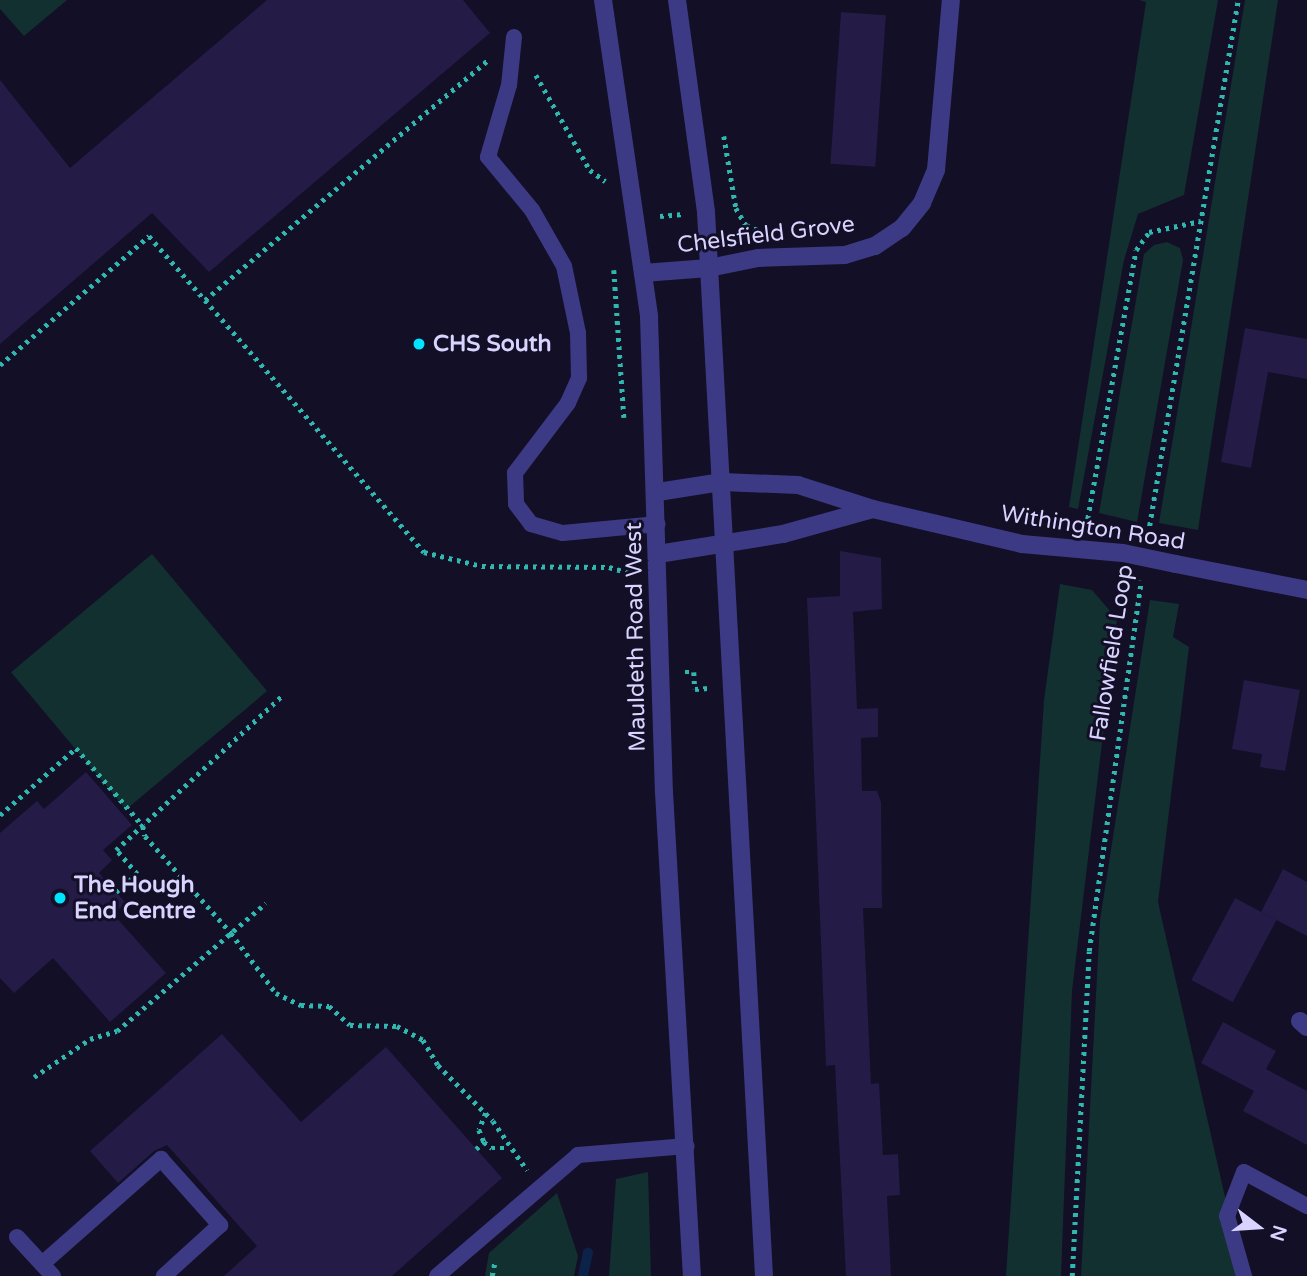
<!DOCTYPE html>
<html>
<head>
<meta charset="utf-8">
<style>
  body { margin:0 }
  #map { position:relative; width:1307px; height:1276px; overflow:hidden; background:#130f26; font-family:"Varela Round",sans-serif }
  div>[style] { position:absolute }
  .green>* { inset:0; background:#12302f; transform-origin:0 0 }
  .stream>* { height:10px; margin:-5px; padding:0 5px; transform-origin:5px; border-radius:5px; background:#0c2248 }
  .building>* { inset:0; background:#241b47; transform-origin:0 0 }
  .path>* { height:4.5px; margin-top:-2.25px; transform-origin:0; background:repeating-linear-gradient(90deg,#2fb8b0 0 3.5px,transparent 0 8.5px) }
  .service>* { height:16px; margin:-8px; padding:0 8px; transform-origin:8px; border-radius:8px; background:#3d3a85 }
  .minor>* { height:18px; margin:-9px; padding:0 9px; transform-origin:9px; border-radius:9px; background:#3d3a85 }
  .tertiary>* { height:18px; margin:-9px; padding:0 9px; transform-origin:9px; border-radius:9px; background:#3d3a85 }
  .tertiary-bridge>* { height:18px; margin:-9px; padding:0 9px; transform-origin:9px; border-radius:9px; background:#3d3a85 }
  .dots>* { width:19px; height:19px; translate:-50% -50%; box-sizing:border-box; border:4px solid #130f26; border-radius:50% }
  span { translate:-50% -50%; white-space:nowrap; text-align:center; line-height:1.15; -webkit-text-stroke:6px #130f26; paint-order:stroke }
  .street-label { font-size:23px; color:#d9d4ff }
  .poi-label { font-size:23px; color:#d9d4ff; font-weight:700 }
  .left { translate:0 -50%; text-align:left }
  .north { position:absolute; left:1223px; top:1192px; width:70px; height:70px; -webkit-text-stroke:5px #130f26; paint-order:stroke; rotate:107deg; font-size:19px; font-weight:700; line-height:28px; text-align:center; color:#d9d4ff }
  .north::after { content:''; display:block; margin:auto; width:24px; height:32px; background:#d9d4ff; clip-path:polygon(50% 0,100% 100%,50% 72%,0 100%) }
</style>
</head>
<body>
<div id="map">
  <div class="green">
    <i style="clip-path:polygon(0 0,67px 0,24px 36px,0 9px)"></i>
    <i style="clip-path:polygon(1139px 0,1218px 0,1184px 195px,1138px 214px,1124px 260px,1078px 509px,1069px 507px,1146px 2px)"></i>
    <i style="clip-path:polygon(1245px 0,1278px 0,1198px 530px,1159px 523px)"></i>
    <i style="clip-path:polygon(1167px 242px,1180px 248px,1183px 260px,1137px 522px,1099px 513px,1144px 254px,1154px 245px)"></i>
    <i style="left:152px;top:554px;width:179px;height:184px;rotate:50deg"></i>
    <i style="clip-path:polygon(1060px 584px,1092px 590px,1117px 619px,1072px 991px,1061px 1276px,1006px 1276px,1044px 700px)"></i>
    <i style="clip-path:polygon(1150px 600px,1179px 604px,1173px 637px,1189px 647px,1158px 902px,1243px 1276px,1081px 1276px,1100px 920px)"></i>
    <i style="clip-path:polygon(648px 1172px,651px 1276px,609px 1276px,616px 1179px)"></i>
    <i style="clip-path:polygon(557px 1193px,578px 1256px,574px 1276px,485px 1276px,489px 1253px)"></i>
  </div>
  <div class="stream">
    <i style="left:583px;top:1276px;width:24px;rotate:-78deg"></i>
  </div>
  <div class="building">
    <i style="clip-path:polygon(267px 0,463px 0,490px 33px,209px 272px,152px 213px,0 344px,0 80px,70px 168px)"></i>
    <i style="left:841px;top:12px;width:45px;height:152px;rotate:4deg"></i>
    <i style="clip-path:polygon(1245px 328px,1307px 339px,1307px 379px,1268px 372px,1251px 468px,1221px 462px)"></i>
    <i style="clip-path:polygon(840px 551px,881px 558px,882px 609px,853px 612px,857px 709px,878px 708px,878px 737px,861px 738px,862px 791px,877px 791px,881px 802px,882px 908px,863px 908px,871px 1084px,879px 1083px,883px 1155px,898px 1154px,900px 1195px,887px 1196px,891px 1276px,846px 1276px,835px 1065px,826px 1066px,807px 598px,840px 596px)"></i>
    <i style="clip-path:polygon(1244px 680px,1300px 690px,1285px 771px,1260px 767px,1262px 754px,1232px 749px)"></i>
    <i style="clip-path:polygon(86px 772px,132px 825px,103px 850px,112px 860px,99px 873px,126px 903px,113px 914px,166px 973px,110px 1022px,53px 958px,14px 993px,0 978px,0 833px,37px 801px,44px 809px)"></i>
    <i style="clip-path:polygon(1283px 869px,1307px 882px,1307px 936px,1261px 912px)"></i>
    <i style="left:1235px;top:898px;width:47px;height:93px;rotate:28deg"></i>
    <i style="clip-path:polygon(1223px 1022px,1276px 1051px,1266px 1069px,1307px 1091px,1307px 1145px,1243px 1111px,1254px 1091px,1201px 1063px)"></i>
    <i style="clip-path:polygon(222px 1034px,301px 1122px,386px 1047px,502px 1178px,392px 1276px,224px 1276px,257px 1246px,167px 1145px,154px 1151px,118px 1183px,90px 1151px)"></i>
  </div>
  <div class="path">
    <i style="left:536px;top:75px;width:109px;rotate:60.4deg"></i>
    <i style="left:590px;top:170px;width:19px;rotate:36deg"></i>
    <i style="left:724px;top:136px;width:73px;rotate:80.5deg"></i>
    <i style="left:736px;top:208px;width:20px;rotate:60deg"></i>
    <i style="left:746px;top:225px;width:13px;rotate:23deg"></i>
    <i style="left:660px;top:216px;width:23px;rotate:-5deg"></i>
    <i style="left:614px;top:270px;width:148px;rotate:86.1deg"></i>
    <i style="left:205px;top:300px;width:334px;rotate:49deg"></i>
    <i style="left:424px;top:552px;width:60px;rotate:13.6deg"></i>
    <i style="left:482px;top:566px;width:127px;rotate:0.5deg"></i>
    <i style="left:609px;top:567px;width:25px;rotate:16deg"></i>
    <i style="left:0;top:365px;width:197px;rotate:-40.9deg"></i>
    <i style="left:149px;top:236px;width:85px;rotate:48.8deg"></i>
    <i style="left:205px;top:300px;width:371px;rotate:-40.3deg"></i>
    <i style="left:1086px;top:527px;width:281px;rotate:-79.8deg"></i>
    <i style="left:1136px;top:250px;width:22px;rotate:-54deg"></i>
    <i style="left:1149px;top:232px;width:53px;rotate:-11.9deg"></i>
    <i style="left:1148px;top:534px;width:542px;rotate:-80.43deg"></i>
    <i style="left:685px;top:672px;width:9px"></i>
    <i style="left:694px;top:672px;width:17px;rotate:87deg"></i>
    <i style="left:695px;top:689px;width:14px;rotate:-4deg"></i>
    <i style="left:0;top:815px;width:101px;rotate:-41.4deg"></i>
    <i style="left:76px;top:748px;width:103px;rotate:49.3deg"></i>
    <i style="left:143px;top:826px;width:10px;rotate:79deg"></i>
    <i style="left:145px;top:836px;width:130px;rotate:48.4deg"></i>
    <i style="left:231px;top:933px;width:75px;rotate:53.1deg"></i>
    <i style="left:276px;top:993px;width:28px;rotate:26deg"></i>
    <i style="left:301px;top:1005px;width:28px;rotate:2deg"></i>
    <i style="left:329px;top:1006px;width:28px;rotate:42deg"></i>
    <i style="left:350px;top:1025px;width:47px;rotate:1.2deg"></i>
    <i style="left:397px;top:1026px;width:30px;rotate:28deg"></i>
    <i style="left:423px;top:1040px;width:29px;rotate:59deg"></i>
    <i style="left:438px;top:1065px;width:78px;rotate:45.5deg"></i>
    <i style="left:493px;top:1121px;width:60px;rotate:55.2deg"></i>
    <i style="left:116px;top:892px;width:28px;rotate:-41deg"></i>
    <i style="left:137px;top:874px;width:32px;rotate:-131deg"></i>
    <i style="left:116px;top:850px;width:228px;rotate:-42.9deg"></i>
    <i style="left:34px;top:1077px;width:68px;rotate:-34.2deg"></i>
    <i style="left:90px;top:1039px;width:28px;rotate:-17deg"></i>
    <i style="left:117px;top:1031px;width:196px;rotate:-40.7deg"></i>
    <i style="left:486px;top:1113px;width:18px;rotate:112deg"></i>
    <i style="left:479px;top:1130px;width:13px;rotate:67deg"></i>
    <i style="left:484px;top:1142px;width:10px;rotate:37deg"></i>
    <i style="left:492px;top:1148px;width:16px"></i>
    <i style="left:476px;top:1149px;width:11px;rotate:-41deg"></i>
    <i style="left:492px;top:1276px;width:16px;rotate:-79deg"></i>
    <i style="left:1072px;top:1276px;width:325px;rotate:-87deg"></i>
    <i style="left:1089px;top:951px;width:374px;rotate:-82deg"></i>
  </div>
  <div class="service">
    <i style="left:514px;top:37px;width:48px;rotate:95.9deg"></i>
    <i style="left:509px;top:85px;width:75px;rotate:106.3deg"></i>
    <i style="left:488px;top:157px;width:69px;rotate:50.3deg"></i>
    <i style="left:532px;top:210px;width:64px;rotate:60.3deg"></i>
    <i style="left:564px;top:266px;width:68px;rotate:78.2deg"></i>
    <i style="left:578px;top:333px;width:45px;rotate:88.7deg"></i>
    <i style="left:579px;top:378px;width:27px;rotate:114deg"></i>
    <i style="left:568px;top:403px;width:88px;rotate:127.1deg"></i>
    <i style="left:515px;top:473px;width:31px;rotate:88deg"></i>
    <i style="left:516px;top:504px;width:25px;rotate:53deg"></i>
    <i style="left:531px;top:524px;width:33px;rotate:16deg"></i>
    <i style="left:563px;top:533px;width:95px;rotate:-5.4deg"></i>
    <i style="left:17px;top:1237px;width:53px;rotate:47.3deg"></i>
    <i style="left:42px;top:1264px;width:159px;rotate:-41.4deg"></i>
    <i style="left:161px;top:1159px;width:89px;rotate:48.2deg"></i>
    <i style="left:220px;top:1225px;width:76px;rotate:137.7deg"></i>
    <i style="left:437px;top:1276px;width:186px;rotate:-40.6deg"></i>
    <i style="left:578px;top:1155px;width:109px;rotate:-4.7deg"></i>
    <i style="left:1244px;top:1276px;width:62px;rotate:-105.8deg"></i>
    <i style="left:1227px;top:1216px;width:47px;rotate:-68.9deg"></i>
    <i style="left:1244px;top:1172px;width:72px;rotate:28.4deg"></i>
  </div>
  <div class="minor">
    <i style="left:643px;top:273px;width:66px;rotate:-4.3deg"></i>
    <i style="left:709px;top:268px;width:50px;rotate:-11.5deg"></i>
    <i style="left:758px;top:258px;width:87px;rotate:-2deg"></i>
    <i style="left:845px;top:255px;width:31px;rotate:-17deg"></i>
    <i style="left:875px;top:246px;width:32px;rotate:-34deg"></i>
    <i style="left:902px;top:228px;width:32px;rotate:-51deg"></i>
    <i style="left:922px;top:203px;width:36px;rotate:-67deg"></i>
    <i style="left:936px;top:170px;width:171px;rotate:-85deg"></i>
    <i style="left:1300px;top:1021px;width:9px;rotate:41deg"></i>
  </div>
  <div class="tertiary">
    <i style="left:603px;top:0;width:320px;rotate:81.7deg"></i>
    <i style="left:649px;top:317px;width:475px;rotate:88.2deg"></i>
    <i style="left:664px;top:792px;width:485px;rotate:86.7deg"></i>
    <i style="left:677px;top:0;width:214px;rotate:82.2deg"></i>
    <i style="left:706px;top:212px;width:1066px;rotate:86.88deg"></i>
    <i style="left:658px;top:492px;width:65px;rotate:-8.9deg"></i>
    <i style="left:722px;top:482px;width:76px;rotate:2.3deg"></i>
    <i style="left:798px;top:485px;width:79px;rotate:17.7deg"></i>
    <i style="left:873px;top:509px;width:153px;rotate:13.2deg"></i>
    <i style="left:1022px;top:544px;width:101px;rotate:5.1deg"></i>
    <i style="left:658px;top:554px;width:127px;rotate:-9.1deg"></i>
    <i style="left:783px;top:534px;width:93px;rotate:-15.5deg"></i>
    <i style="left:1176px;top:564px;width:134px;rotate:11.2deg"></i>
  </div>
  <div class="tertiary-bridge">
    <i style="left:1123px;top:553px;width:54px;rotate:11.7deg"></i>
  </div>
  <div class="dots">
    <i style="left:419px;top:344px;background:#00e5ff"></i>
    <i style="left:60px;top:898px;background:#00e5ff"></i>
  </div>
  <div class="street-label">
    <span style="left:766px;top:235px;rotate:-7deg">Chelsfield Grove</span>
    <span style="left:1093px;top:528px;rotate:9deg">Withington Road</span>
    <span style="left:636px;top:637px;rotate:-91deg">Mauldeth Road West</span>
    <span style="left:1112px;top:653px;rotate:-81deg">Fallowfield Loop</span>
  </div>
  <div class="poi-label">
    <span class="left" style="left:433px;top:344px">CHS South</span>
    <span class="left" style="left:74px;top:898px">The Hough<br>End Centre</span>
  </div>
  <div class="north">N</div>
</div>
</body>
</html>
